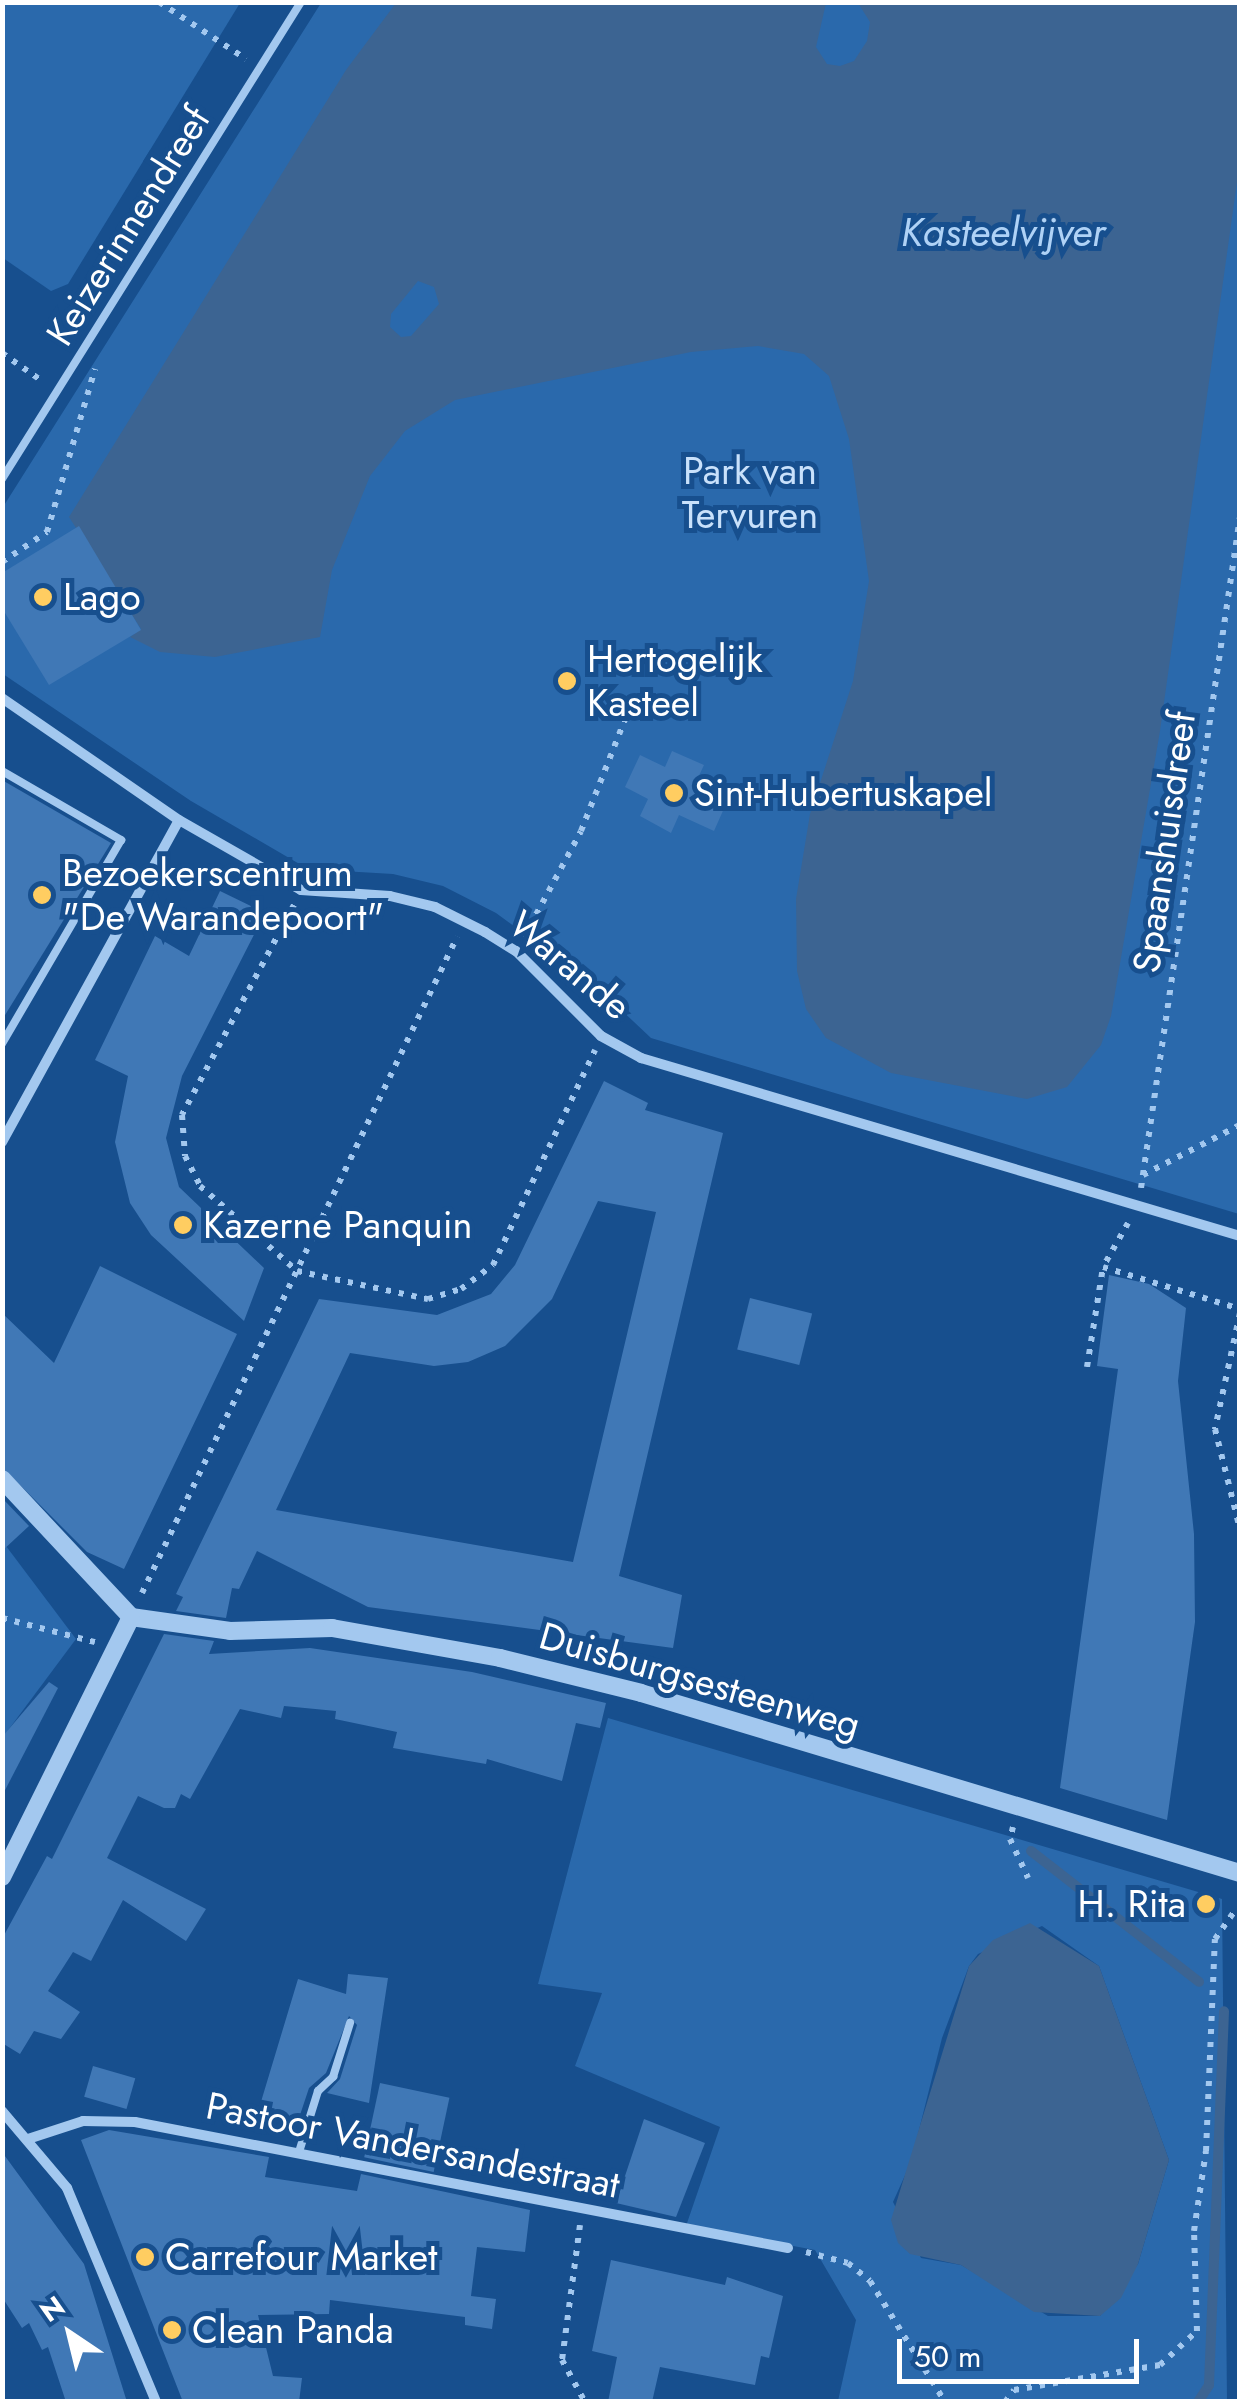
<!DOCTYPE html>
<html>
<head>
<meta charset="utf-8">
<style>
  body { margin:0 }
  #map { position:relative; width:1242px; height:2404px; overflow:hidden; background:#174f8e; font-family:Jost,sans-serif }
  div>[style] { position:absolute }
  .green>* { inset:0; background:#2a69ac }
  .water>* { inset:0; background:#3c6492 }
  .stream>* { height:10px; margin:-5px; padding:0 5px; transform-origin:5px; border-radius:5px; background:#3c6492 }
  .building>* { inset:0; background:#4078b6; transform-origin:0 0 }
  .path>* { height:6px; margin-top:-3px; transform-origin:0; background:repeating-linear-gradient(90deg,#a3c8ef 0 5px,transparent 0 13px) }
  .service>* { height:8px; margin:-4px; padding:0 4px; transform-origin:4px; border-radius:4px; background:#a3c8ef }
  .minor>* { height:10px; margin:-5px; padding:0 5px; transform-origin:5px; border-radius:5px; background:#a3c8ef }
  .tertiary>* { height:18px; margin:-9px; padding:0 9px; transform-origin:9px; border-radius:9px; background:#a3c8ef }
  .dots>* { width:28px; height:28px; translate:-50% -50%; box-sizing:border-box; border:5px solid #174f8e; border-radius:50% }
  span { translate:-50% -50%; white-space:nowrap; text-align:center; line-height:1.15; -webkit-text-stroke:10px #174f8e; paint-order:stroke }
  .street-label { font-size:38px; color:#fff }
  .park-label { font-size:38px; color:#c9e1fb }
  .poi-label { font-size:38px; color:#fff }
  .left { translate:0 -50%; text-align:left }
  .right { translate:-100% -50%; text-align:right }
  .water-label { font-size:40px; color:#afd2f6; font-style:italic }
  .frame { position:absolute; inset:0; border:5px solid #fff; pointer-events:none }
  .north { position:absolute; left:20px; top:2284px; width:100px; height:100px; -webkit-text-stroke:8px #174f8e; paint-order:stroke; rotate:325deg; font-size:28px; font-weight:700; line-height:40px; text-align:center; color:#fff }
  .north::after { content:''; display:block; margin:auto; width:35px; height:45px; background:#fff; clip-path:polygon(50% 0,100% 100%,50% 72%,0 100%) }
  .scale { position:absolute; left:897px; top:2339px; width:242px; height:45px; box-sizing:border-box; border:5px solid #fff; border-top:0; padding-left:12px; font-size:30px; line-height:35px; white-space:nowrap; color:#fff; -webkit-text-stroke:8px #174f8e; paint-order:stroke }
</style>
</head>
<body>
<div id="map">
  <div class="green">
    <i style="clip-path:polygon(3px 2px,240px 3px,68px 284px,51px 291px,3px 258px)"></i>
    <i style="clip-path:polygon(321px 3px,1239px 3px,1239px 1214px,651px 1038px,599px 989px,496px 913px,443px 886px,393px 874px,308px 869px,191px 801px,3px 674px,3px 507px)"></i>
    <i style="clip-path:polygon(3px 1542px,76px 1639px,3px 1737px)"></i>
    <i style="clip-path:polygon(evenodd,608px 1718px,1222px 1899px,1227px 2401px,838px 2401px,856px 2320px,815px 2250px,686px 2226px,720px 2127px,575px 2066px,602px 1993px,538px 1984px,608px 1718px,1042px 1926px,1099px 1966px,1169px 2160px,1138px 2264px,1100px 2316px,1048px 2316px,961px 2265px,921px 2258px,893px 2202px,911px 2162px,942px 2038px,969px 1966px,978px 1954px,1042px 1926px)"></i>
  </div>
  <div class="water">
    <i style="clip-path:polygon(evenodd,396px 3px,826px 3px,816px 47px,827px 64px,840px 66px,854px 61px,867px 41px,870px 22px,858px 3px,1239px 3px,1239px 168px,1160px 731px,1111px 1016px,1101px 1045px,1067px 1087px,1027px 1099px,891px 1073px,826px 1038px,806px 1009px,797px 971px,796px 899px,810px 814px,853px 681px,869px 581px,849px 439px,829px 376px,804px 354px,758px 346px,691px 352px,455px 400px,405px 431px,370px 476px,332px 570px,320px 637px,215px 657px,160px 652px,130px 637px,141px 629px,69px 517px,346px 70px,396px 3px,418px 281px,434px 287px,439px 304px,411px 336px,401px 337px,390px 327px,391px 314px,418px 281px)"></i>
    <i style="clip-path:polygon(1030px 1923px,1099px 1966px,1169px 2160px,1138px 2264px,1121px 2298px,1100px 2316px,1034px 2312px,961px 2265px,910px 2254px,898px 2243px,891px 2220px,969px 1966px,993px 1940px)"></i>
  </div>
  <div class="stream">
    <i style="left:1031px;top:1851px;width:213px;rotate:37.9deg"></i>
    <i style="left:1198px;top:2402px;width:20px;rotate:-57deg"></i>
    <i style="left:1209px;top:2385px;width:374px;rotate:-87.7deg"></i>
  </div>
  <div class="building">
    <i style="clip-path:polygon(79px 526px,141px 630px,49px 685px,2px 608px,2px 573px)"></i>
    <i style="clip-path:polygon(672px 751px,704px 765px,696px 782px,726px 804px,714px 831px,679px 815px,671px 833px,640px 816px,648px 799px,625px 787px,640px 755px,665px 767px)"></i>
    <i style="clip-path:polygon(2px 780px,111px 843px,2px 1020px)"></i>
    <i style="clip-path:polygon(220px 891px,265px 913px,182px 1076px,166px 1138px,179px 1187px,264px 1268px,244px 1321px,151px 1235px,130px 1203px,115px 1142px,128px 1076px,95px 1060px,155px 936px,189px 956px)"></i>
    <i style="clip-path:polygon(evenodd,604px 1081px,648px 1103px,645px 1110px,723px 1133px,619px 1576px,682px 1595px,673px 1648px,368px 1607px,257px 1551px,239px 1589px,232px 1588px,226px 1618px,176px 1611px,183px 1597px,176px 1594px,319px 1299px,437px 1315px,491px 1294px,515px 1265px,604px 1081px,598px 1201px,656px 1212px,573px 1562px,276px 1510px,350px 1353px,434px 1366px,468px 1362px,505px 1346px,552px 1299px,598px 1201px)"></i>
    <i style="clip-path:polygon(100px 1266px,237px 1334px,124px 1569px,87px 1552px,2px 1467px,2px 1313px,54px 1363px)"></i>
    <i style="clip-path:polygon(1109px 1275px,1149px 1284px,1186px 1308px,1178px 1381px,1194px 1534px,1195px 1622px,1167px 1820px,1060px 1788px,1118px 1369px,1097px 1366px)"></i>
    <i style="left:750px;top:1298px;width:64px;height:53px;rotate:14deg"></i>
    <i style="clip-path:polygon(2px 1498px,29px 1526px,2px 1551px)"></i>
    <i style="clip-path:polygon(164px 1634px,214px 1641px,209px 1654px,310px 1648px,472px 1672px,606px 1703px,600px 1728px,576px 1723px,562px 1781px,487px 1759px,486px 1764px,393px 1748px,397px 1732px,335px 1719px,336px 1711px,284px 1706px,281px 1718px,240px 1709px,190px 1799px,181px 1794px,175px 1808px,164px 1808px,138px 1796px,107px 1858px,206px 1909px,186px 1941px,123px 1900px,91px 1961px,73px 1952px,48px 1991px,80px 2012px,61px 2039px,34px 2031px,20px 2054px,2px 2043px,2px 1939px,47px 1856px,52px 1859px)"></i>
    <i style="clip-path:polygon(49px 1682px,58px 1688px,2px 1796px,2px 1737px)"></i>
    <i style="clip-path:polygon(348px 1974px,388px 1978px,369px 2103px,327px 2093px,340px 2079px,357px 2025px,349px 2016px,326px 2073px,309px 2088px,296px 2127px,257px 2115px,298px 1979px,346px 1994px)"></i>
    <i style="left:93px;top:2066px;width:44px;height:32px;rotate:16deg"></i>
    <i style="left:380px;top:2083px;width:71px;height:76px;rotate:12deg"></i>
    <i style="clip-path:polygon(644px 2119px,705px 2143px,676px 2217px,616px 2203px)"></i>
    <i style="clip-path:polygon(109px 2130px,269px 2157px,265px 2177px,357px 2191px,361px 2174px,530px 2210px,525px 2252px,477px 2247px,471px 2296px,496px 2299px,492px 2329px,465px 2325px,465px 2317px,330px 2300px,329px 2314px,258px 2315px,273px 2376px,302px 2378px,299px 2402px,183px 2402px,81px 2140px)"></i>
    <i style="clip-path:polygon(2px 2152px,84px 2264px,127px 2402px,66px 2402px,48px 2347px,42px 2350px,29px 2323px,22px 2328px,2px 2297px)"></i>
    <i style="clip-path:polygon(611px 2260px,725px 2285px,727px 2277px,783px 2296px,769px 2358px,761px 2356px,755px 2385px,660px 2367px,652px 2402px,608px 2402px,617px 2357px,592px 2351px)"></i>
  </div>
  <div class="path">
    <i style="left:159px;top:2px;width:104px;rotate:33.2deg"></i>
    <i style="left:2px;top:353px;width:49px;rotate:35deg"></i>
    <i style="left:2px;top:562px;width:54px;rotate:-33.7deg"></i>
    <i style="left:47px;top:532px;width:170px;rotate:-73.6deg"></i>
    <i style="left:2px;top:636px;width:1px;rotate:45deg"></i>
    <i style="left:294px;top:905px;width:238px;rotate:118.1deg"></i>
    <i style="left:182px;top:1115px;width:41px;rotate:85.8deg"></i>
    <i style="left:185px;top:1156px;width:34px;rotate:63deg"></i>
    <i style="left:200px;top:1186px;width:129px;rotate:41.2deg"></i>
    <i style="left:297px;top:1271px;width:134px;rotate:12.1deg"></i>
    <i style="left:428px;top:1299px;width:34px;rotate:-17deg"></i>
    <i style="left:461px;top:1289px;width:40px;rotate:-37deg"></i>
    <i style="left:493px;top:1265px;width:238px;rotate:-64.6deg"></i>
    <i style="left:524px;top:937px;width:120px;rotate:-61.7deg"></i>
    <i style="left:581px;top:831px;width:131px;rotate:-68.5deg"></i>
    <i style="left:1143px;top:1175px;width:109px;rotate:-27.3deg"></i>
    <i style="left:1141px;top:1188px;width:678px;rotate:-81.61deg"></i>
    <i style="left:1128px;top:1223px;width:51px;rotate:119.6deg"></i>
    <i style="left:1103px;top:1267px;width:143px;rotate:17deg"></i>
    <i style="left:1240px;top:1313px;width:119px;rotate:102.2deg"></i>
    <i style="left:1215px;top:1429px;width:103px;rotate:76deg"></i>
    <i style="left:1087px;top:1367px;width:101px;rotate:-80.9deg"></i>
    <i style="left:142px;top:1593px;width:728px;rotate:-64.35deg"></i>
    <i style="left:2px;top:1618px;width:96px;rotate:14.5deg"></i>
    <i style="left:1013px;top:1827px;width:12px;rotate:104deg"></i>
    <i style="left:1010px;top:1839px;width:43px;rotate:65.2deg"></i>
    <i style="left:580px;top:2225px;width:136px;rotate:97.6deg"></i>
    <i style="left:562px;top:2360px;width:48px;rotate:61.3deg"></i>
    <i style="left:806px;top:2252px;width:43px;rotate:14.7deg"></i>
    <i style="left:848px;top:2263px;width:28px;rotate:39deg"></i>
    <i style="left:870px;top:2281px;width:142px;rotate:58.2deg"></i>
    <i style="left:1005px;top:2402px;width:15px;rotate:-53deg"></i>
    <i style="left:1014px;top:2390px;width:148px;rotate:-9.7deg"></i>
    <i style="left:1160px;top:2365px;width:50px;rotate:-42.6deg"></i>
    <i style="left:1197px;top:2331px;width:100px;rotate:-91.7deg"></i>
    <i style="left:1194px;top:2231px;width:81px;rotate:-81.5deg"></i>
    <i style="left:1206px;top:2151px;width:212px;rotate:-87.6deg"></i>
    <i style="left:1215px;top:1939px;width:33px;rotate:-55deg"></i>
  </div>
  <div class="service">
    <i style="left:2px;top:479px;width:563px;rotate:-57.92deg"></i>
    <i style="left:2px;top:771px;width:138px;rotate:30.1deg"></i>
    <i style="left:121px;top:840px;width:236px;rotate:120.3deg"></i>
    <i style="left:299px;top:2152px;width:64px;rotate:-72.7deg"></i>
    <i style="left:318px;top:2091px;width:21px;rotate:-43deg"></i>
    <i style="left:333px;top:2077px;width:57px;rotate:-72.5deg"></i>
  </div>
  <div class="minor">
    <i style="left:2px;top:698px;width:215px;rotate:34.6deg"></i>
    <i style="left:179px;top:820px;width:141px;rotate:29.8deg"></i>
    <i style="left:301px;top:890px;width:89px;rotate:3.9deg"></i>
    <i style="left:390px;top:896px;width:46px;rotate:13.7deg"></i>
    <i style="left:435px;top:907px;width:56px;rotate:26.6deg"></i>
    <i style="left:485px;top:932px;width:36px;rotate:32deg"></i>
    <i style="left:516px;top:951px;width:120px;rotate:45deg"></i>
    <i style="left:601px;top:1036px;width:46px;rotate:28.8deg"></i>
    <i style="left:641px;top:1058px;width:625px;rotate:16.55deg"></i>
    <i style="left:2px;top:1142px;width:367px;rotate:-61.2deg"></i>
    <i style="left:2px;top:2111px;width:101px;rotate:49.8deg"></i>
    <i style="left:67px;top:2188px;width:232px;rotate:67.4deg"></i>
    <i style="left:28px;top:2139px;width:58px;rotate:-18.1deg"></i>
    <i style="left:83px;top:2121px;width:52px;rotate:1.1deg"></i>
    <i style="left:135px;top:2122px;width:665px;rotate:10.92deg"></i>
  </div>
  <div class="tertiary">
    <i style="left:2px;top:1479px;width:189px;rotate:46.9deg"></i>
    <i style="left:131px;top:1617px;width:100px;rotate:8deg"></i>
    <i style="left:230px;top:1631px;width:102px;rotate:-1.7deg"></i>
    <i style="left:332px;top:1628px;width:171px;rotate:10.1deg"></i>
    <i style="left:500px;top:1658px;width:145px;rotate:13.9deg"></i>
    <i style="left:641px;top:1693px;width:625px;rotate:16.73deg"></i>
    <i style="left:2px;top:1877px;width:290px;rotate:-63.6deg"></i>
  </div>
  <div class="dots">
    <i style="left:43px;top:597px;background:#ffcd61"></i>
    <i style="left:567px;top:681px;background:#ffcd61"></i>
    <i style="left:674px;top:793px;background:#ffcd61"></i>
    <i style="left:42px;top:895px;background:#ffcd61"></i>
    <i style="left:183px;top:1225px;background:#ffcd61"></i>
    <i style="left:1206px;top:1904px;background:#ffcd61"></i>
    <i style="left:145px;top:2257px;background:#ffcd61"></i>
    <i style="left:172px;top:2330px;background:#ffcd61"></i>
  </div>
  <div class="street-label">
    <span style="left:128px;top:226px;rotate:-58deg">Keizerinnendreef</span>
    <span style="left:1164px;top:842px;rotate:-82deg">Spaanshuisdreef</span>
    <span style="left:570px;top:965px;rotate:40deg">Warande</span>
    <span style="left:700px;top:1680px;rotate:16deg">Duisburgsesteenweg</span>
    <span style="left:413px;top:2145px;rotate:11deg">Pastoor Vandersandestraat</span>
  </div>
  <div class="park-label">
    <span style="left:750px;top:493px">Park van<br>Tervuren</span>
  </div>
  <div class="poi-label">
    <span class="left" style="left:63px;top:597px">Lago</span>
    <span class="left" style="left:587px;top:681px">Hertogelijk<br>Kasteel</span>
    <span class="left" style="left:694px;top:793px">Sint-Hubertuskapel</span>
    <span class="left" style="left:62px;top:895px">Bezoekerscentrum<br>"De Warandepoort"</span>
    <span class="left" style="left:203px;top:1225px">Kazerne Panquin</span>
    <span class="right" style="left:1186px;top:1904px">H. Rita</span>
    <span class="left" style="left:165px;top:2257px">Carrefour Market</span>
    <span class="left" style="left:192px;top:2330px">Clean Panda</span>
  </div>
  <div class="water-label">
    <span style="left:1003px;top:232px">Kasteelvijver</span>
  </div>
  <div class="frame"></div>
  <div class="north">N</div>
  <div class="scale">50 m</div>
</div>
</body>
</html>
